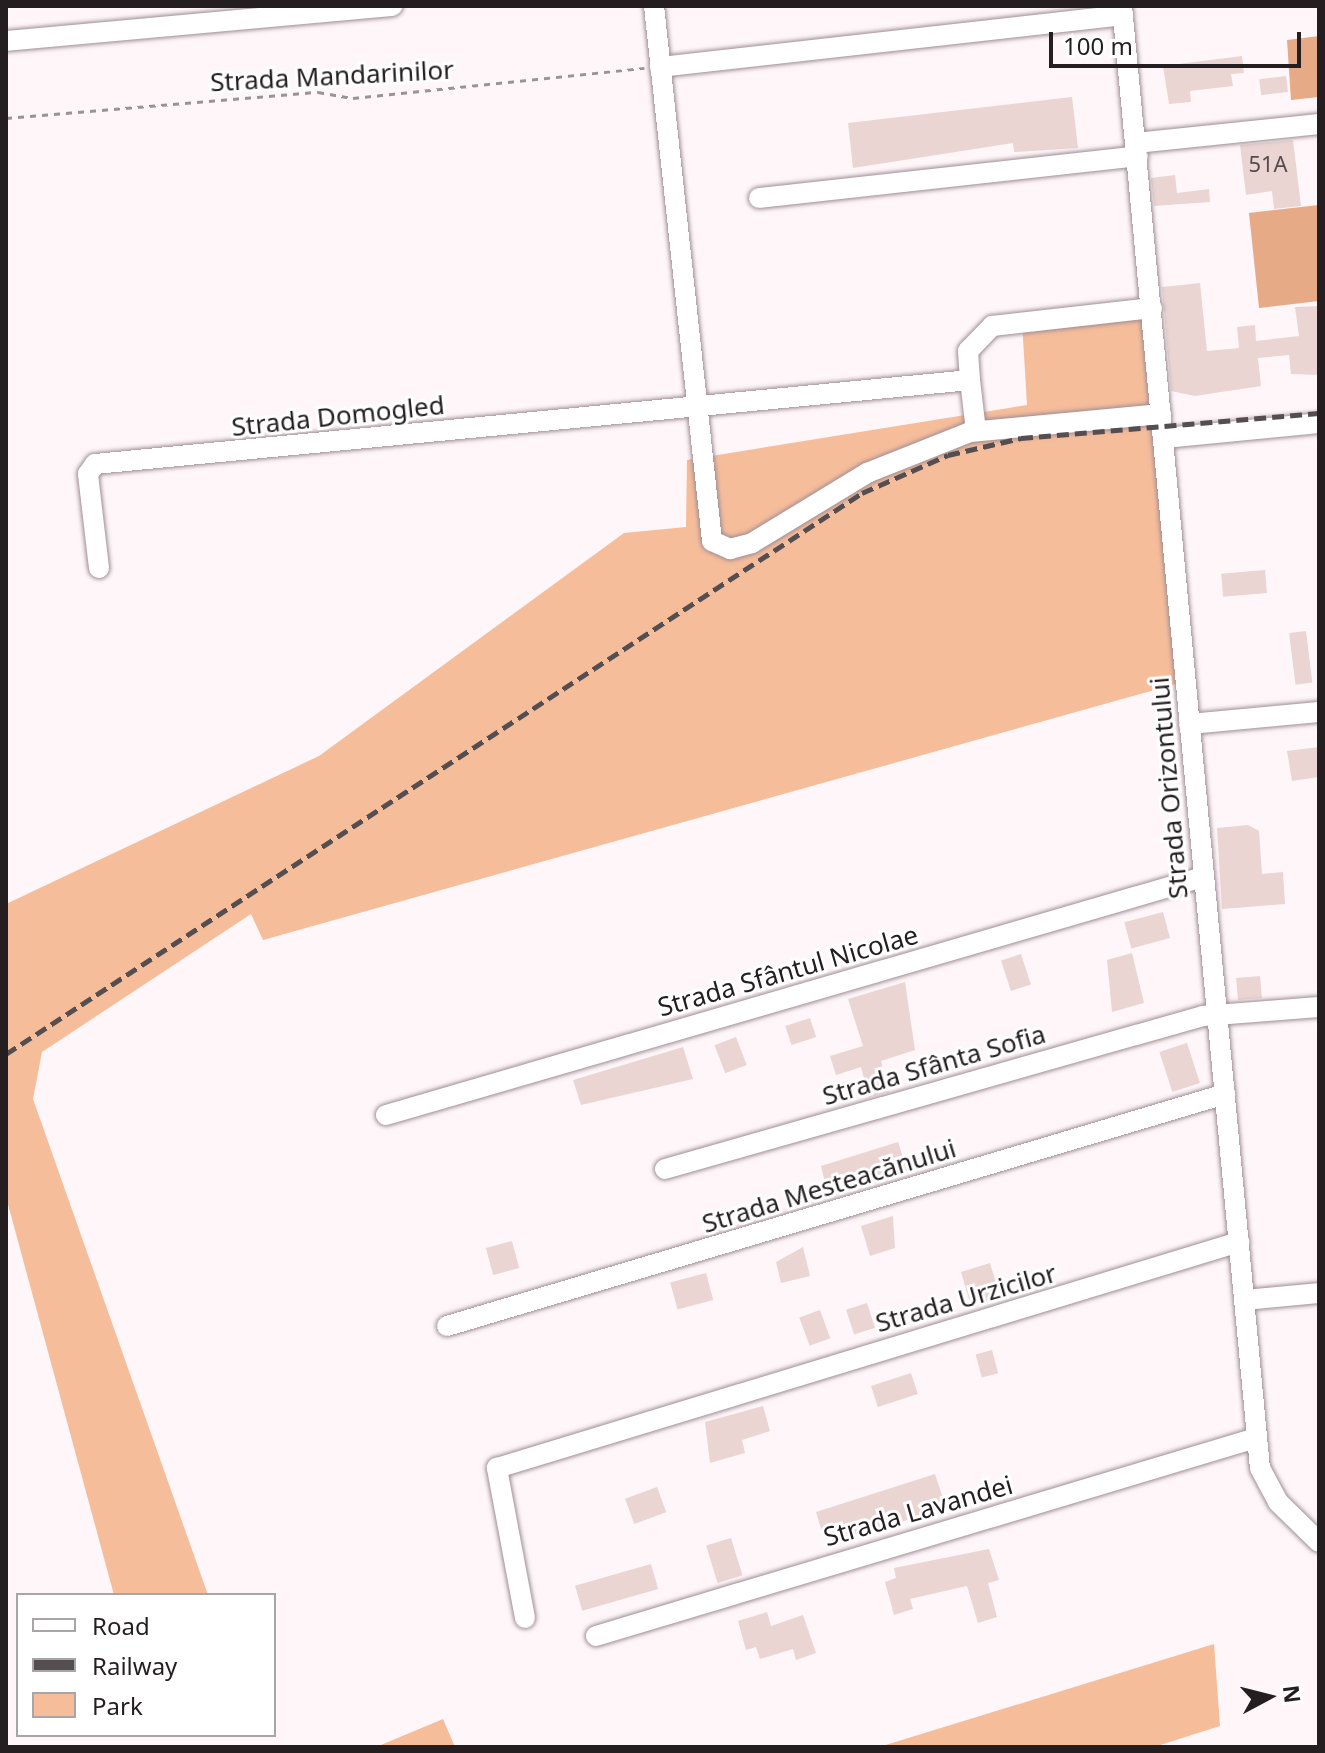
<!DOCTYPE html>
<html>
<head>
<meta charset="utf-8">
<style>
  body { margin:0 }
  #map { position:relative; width:1325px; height:1753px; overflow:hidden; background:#fef6f9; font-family:"Noto Sans",sans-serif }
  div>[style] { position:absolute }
  .green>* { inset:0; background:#f6bd9b }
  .forest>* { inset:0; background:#e7aa86 }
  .building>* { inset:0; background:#ead5d3; transform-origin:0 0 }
  .path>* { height:3px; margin-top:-1.5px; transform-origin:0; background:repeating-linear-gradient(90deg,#9a9395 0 6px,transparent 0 12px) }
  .roads { filter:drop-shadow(0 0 2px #9f8d94) drop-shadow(0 0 2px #9f8d94) }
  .minor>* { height:20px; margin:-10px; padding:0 10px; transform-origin:10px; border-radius:10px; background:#fff }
  .rail>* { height:5px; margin-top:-2.5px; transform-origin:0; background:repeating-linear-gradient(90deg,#554e51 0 12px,transparent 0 18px) }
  span { translate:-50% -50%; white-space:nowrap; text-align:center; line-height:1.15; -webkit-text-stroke:6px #fff; paint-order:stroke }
  .number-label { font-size:22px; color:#564c4d }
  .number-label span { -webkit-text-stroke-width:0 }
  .street-label { font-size:26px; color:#241e20 }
  .frame { position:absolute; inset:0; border:8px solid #241e20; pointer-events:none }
  .legend { position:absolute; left:16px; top:1593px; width:260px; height:144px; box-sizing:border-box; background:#fff; border:2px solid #a7a5a6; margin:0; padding:10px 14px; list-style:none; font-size:24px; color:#241e20 }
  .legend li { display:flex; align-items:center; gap:16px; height:40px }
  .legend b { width:40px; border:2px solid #a7a5a6 }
  .north { position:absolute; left:1229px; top:1657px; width:80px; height:80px; -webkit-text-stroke:6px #fff; paint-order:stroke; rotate:83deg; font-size:22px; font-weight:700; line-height:32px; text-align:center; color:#241e20 }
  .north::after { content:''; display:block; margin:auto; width:28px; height:36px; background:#241e20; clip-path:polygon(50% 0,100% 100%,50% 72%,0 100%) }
  .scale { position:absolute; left:1049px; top:32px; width:252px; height:36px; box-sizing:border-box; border:4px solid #241e20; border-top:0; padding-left:10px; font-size:24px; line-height:28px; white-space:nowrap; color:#241e20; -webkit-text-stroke:6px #fff; paint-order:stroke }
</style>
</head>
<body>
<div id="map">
  <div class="green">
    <i style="clip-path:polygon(1142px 312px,1176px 684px,263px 940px,251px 914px,42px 1052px,33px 1099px,208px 1595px,114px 1595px,6px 1197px,6px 904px,319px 756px,624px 533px,686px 527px,687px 460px,1027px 405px,1022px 322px)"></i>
    <i style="clip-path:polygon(1214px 1644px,1220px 1726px,1154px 1747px,879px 1747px)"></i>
    <i style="clip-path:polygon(443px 1719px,455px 1747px,376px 1747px)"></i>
  </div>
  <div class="forest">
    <i style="clip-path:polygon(1319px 36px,1319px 97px,1291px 100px,1287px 40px)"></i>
    <i style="clip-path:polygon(1319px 205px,1319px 301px,1259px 308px,1249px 213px)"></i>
  </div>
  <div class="building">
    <i style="clip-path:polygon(1242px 56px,1244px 73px,1231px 74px,1233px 86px,1190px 91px,1191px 102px,1169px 104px,1163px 66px)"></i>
    <i style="left:1286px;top:76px;width:16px;height:27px;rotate:83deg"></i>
    <i style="clip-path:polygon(1072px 97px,1078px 148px,1014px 152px,1013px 143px,853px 168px,848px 123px)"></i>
    <i style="clip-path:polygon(1293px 140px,1301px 206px,1274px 209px,1272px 191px,1246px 195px,1240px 145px)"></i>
    <i style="clip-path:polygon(1175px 175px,1177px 193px,1209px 189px,1210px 202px,1154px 206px,1151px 178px)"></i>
    <i style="clip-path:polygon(1200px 283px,1207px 351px,1239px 348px,1237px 327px,1255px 325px,1256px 341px,1299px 336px,1295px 307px,1319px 306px,1319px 375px,1291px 374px,1289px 355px,1258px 358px,1261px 386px,1195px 396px,1171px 391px,1162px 287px)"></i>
    <i style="left:1265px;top:570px;width:23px;height:44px;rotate:85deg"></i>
    <i style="left:1306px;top:631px;width:52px;height:17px;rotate:83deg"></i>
    <i style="clip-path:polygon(1319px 747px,1319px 777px,1292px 781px,1287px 751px)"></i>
    <i style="clip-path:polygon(1248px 825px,1259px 831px,1262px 874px,1283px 872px,1285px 904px,1222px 909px,1217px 828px)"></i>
    <i style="left:1163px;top:912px;width:27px;height:40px;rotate:75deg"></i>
    <i style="clip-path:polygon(1132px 953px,1144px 1003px,1112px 1012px,1107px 960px)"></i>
    <i style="left:1021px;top:954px;width:32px;height:21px;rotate:72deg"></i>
    <i style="left:1260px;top:976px;width:22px;height:24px;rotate:85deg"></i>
    <i style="clip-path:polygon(905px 982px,915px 1050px,881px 1061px,889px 1092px,869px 1097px,861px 1067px,836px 1075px,830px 1056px,863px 1046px,848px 999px)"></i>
    <i style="left:810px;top:1018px;width:20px;height:26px;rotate:72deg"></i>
    <i style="left:736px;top:1037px;width:30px;height:23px;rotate:69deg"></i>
    <i style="left:1187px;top:1043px;width:42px;height:29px;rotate:72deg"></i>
    <i style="clip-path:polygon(683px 1047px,693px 1079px,581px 1105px,573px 1080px)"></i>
    <i style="clip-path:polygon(898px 1142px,907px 1171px,827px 1190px,821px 1166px)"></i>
    <i style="clip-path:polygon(893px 1216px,895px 1248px,870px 1256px,861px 1226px)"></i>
    <i style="left:512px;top:1241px;width:28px;height:27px;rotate:75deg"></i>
    <i style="clip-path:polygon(803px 1247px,810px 1276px,781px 1283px,776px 1262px)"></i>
    <i style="clip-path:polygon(990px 1263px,998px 1290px,985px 1304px,969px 1299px,961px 1272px)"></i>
    <i style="left:706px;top:1273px;width:28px;height:37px;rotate:75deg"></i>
    <i style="left:867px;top:1303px;width:26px;height:22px;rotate:72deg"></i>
    <i style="left:820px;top:1310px;width:30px;height:22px;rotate:70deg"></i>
    <i style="left:992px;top:1350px;width:24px;height:17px;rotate:75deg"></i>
    <i style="left:911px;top:1373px;width:22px;height:42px;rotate:72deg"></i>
    <i style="clip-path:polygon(763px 1406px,770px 1431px,742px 1440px,745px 1453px,710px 1463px,705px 1422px)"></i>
    <i style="clip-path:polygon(935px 1474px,945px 1504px,885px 1529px,834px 1540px,831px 1529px,822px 1532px,816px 1512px)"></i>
    <i style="left:657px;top:1487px;width:27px;height:34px;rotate:70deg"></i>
    <i style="left:731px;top:1538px;width:39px;height:26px;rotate:73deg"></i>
    <i style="clip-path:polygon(989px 1549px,999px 1580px,988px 1583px,997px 1617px,978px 1623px,967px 1586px,910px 1599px,913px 1609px,894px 1615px,885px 1582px,896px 1578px,894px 1568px)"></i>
    <i style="left:651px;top:1564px;width:26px;height:79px;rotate:74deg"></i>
    <i style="clip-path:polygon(767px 1612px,771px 1626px,803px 1615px,816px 1653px,796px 1660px,793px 1649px,760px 1659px,756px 1647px,746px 1650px,738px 1621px)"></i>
  </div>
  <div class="path">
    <i style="left:6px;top:118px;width:313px;rotate:-4.8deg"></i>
    <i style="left:318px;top:92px;width:36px;rotate:10deg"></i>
    <i style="left:353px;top:98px;width:293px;rotate:-5.9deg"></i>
  </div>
  <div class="roads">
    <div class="minor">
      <i style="left:654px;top:6px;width:538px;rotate:83.81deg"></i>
      <i style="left:712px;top:541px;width:20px;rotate:24deg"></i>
      <i style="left:730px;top:549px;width:23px;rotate:-15deg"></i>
      <i style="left:752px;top:543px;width:135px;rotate:-31.3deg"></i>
      <i style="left:867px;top:473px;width:111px;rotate:-21.7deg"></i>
      <i style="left:970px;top:432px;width:192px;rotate:-5.4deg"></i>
      <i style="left:1122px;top:6px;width:1468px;rotate:84.61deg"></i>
      <i style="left:1260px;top:1468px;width:38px;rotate:62deg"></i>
      <i style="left:1278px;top:1502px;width:57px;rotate:44.3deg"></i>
      <i style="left:6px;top:41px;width:388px;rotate:-5.2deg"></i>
      <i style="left:660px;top:67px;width:466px;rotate:-6.4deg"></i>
      <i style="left:1136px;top:143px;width:184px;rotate:-5.9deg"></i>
      <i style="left:759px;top:198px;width:381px;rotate:-6.3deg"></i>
      <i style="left:970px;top:380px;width:51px;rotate:83.3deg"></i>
      <i style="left:1164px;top:438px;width:156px;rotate:-5.5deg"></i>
      <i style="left:99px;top:568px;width:95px;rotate:-96.7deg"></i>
      <i style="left:88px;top:474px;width:12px;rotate:-55deg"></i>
      <i style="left:95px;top:464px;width:879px;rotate:-5.48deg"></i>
      <i style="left:970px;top:380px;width:29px;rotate:-94deg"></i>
      <i style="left:968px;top:351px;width:35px;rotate:-46deg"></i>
      <i style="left:992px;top:326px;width:161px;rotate:-6.4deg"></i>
      <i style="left:1189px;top:724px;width:131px;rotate:-5.3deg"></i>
      <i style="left:386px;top:1115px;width:851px;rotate:-16.24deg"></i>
      <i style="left:665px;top:1169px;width:559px;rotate:-15.88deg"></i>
      <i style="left:1203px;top:1016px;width:116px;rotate:-4.4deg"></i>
      <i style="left:1244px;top:1300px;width:75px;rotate:-5.3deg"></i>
      <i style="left:447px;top:1326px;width:812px;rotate:-16.6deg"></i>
      <i style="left:525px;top:1618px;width:153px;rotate:-100.6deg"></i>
      <i style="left:497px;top:1468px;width:776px;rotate:-16.94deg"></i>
      <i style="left:596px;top:1636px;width:689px;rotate:-16.7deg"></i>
    </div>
  </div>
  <div class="rail">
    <i style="left:6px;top:1054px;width:1023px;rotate:-33.24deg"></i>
    <i style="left:862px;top:493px;width:94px;rotate:-23.8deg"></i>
    <i style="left:948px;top:455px;width:75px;rotate:-13.1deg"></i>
    <i style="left:1021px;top:438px;width:299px;rotate:-4.8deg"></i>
  </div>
  <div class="number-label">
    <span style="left:1268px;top:164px">51A</span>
  </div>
  <div class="street-label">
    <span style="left:332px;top:76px;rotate:-3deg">Strada Mandarinilor</span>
    <span style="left:338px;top:416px;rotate:-6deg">Strada Domogled</span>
    <span style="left:1169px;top:788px;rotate:-95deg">Strada Orizontului</span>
    <span style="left:788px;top:971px;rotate:-16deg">Strada Sfântul Nicolae</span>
    <span style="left:934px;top:1065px;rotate:-16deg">Strada Sfânta Sofia</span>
    <span style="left:829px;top:1186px;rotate:-17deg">Strada Mesteacănului</span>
    <span style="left:966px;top:1298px;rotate:-16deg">Strada Urzicilor</span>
    <span style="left:918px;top:1511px;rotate:-16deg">Strada Lavandei</span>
  </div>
  <div class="frame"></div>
  <ul class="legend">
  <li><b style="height:10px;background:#fff"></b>Road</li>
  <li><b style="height:10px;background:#554e51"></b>Railway</li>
  <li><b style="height:22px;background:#f6bd9b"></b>Park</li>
  </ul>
  <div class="north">N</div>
  <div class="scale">100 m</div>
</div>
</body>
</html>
